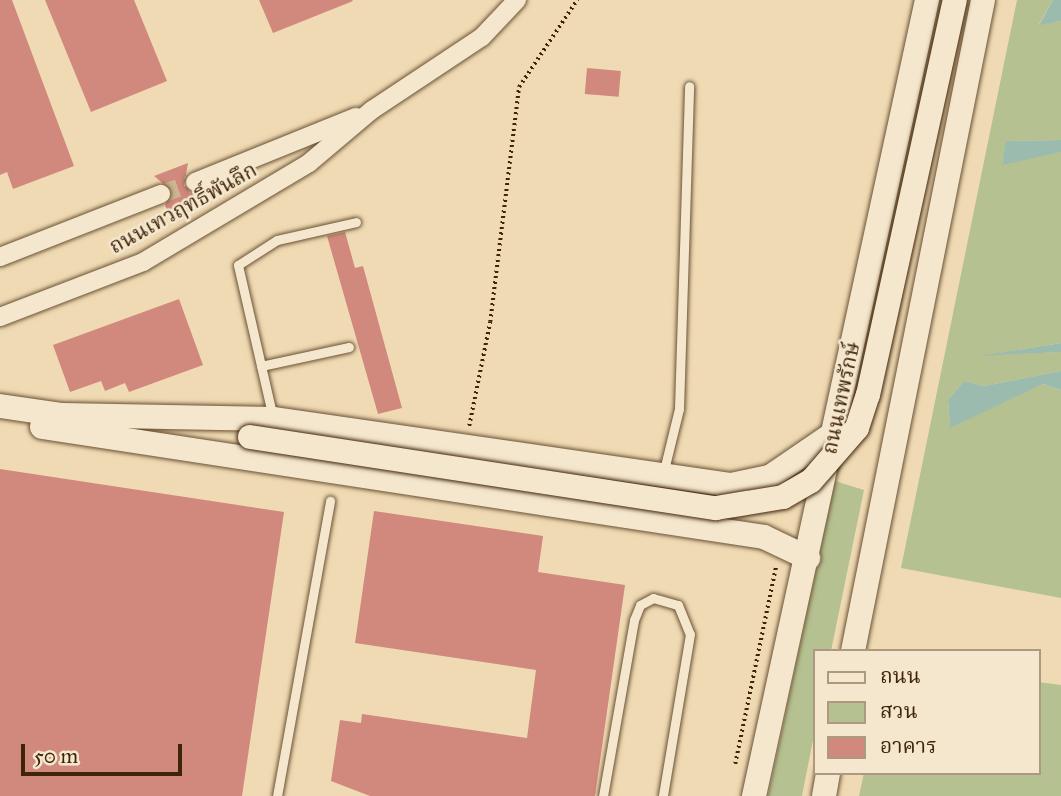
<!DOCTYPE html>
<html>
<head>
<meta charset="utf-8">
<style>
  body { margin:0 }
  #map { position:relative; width:1061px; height:796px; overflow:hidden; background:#f0dab4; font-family:"IM FELL Great Primer","Noto Serif Thai",serif }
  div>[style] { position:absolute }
  .green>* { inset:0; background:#b5c190 }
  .water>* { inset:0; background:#9abbad }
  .building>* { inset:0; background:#d1887d; transform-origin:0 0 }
  .street-tunnel>* { height:18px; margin-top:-9px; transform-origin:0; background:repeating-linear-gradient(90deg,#ccb692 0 18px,transparent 0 27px) }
  .path>* { height:3.5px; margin-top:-1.75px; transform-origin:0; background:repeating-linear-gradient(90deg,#3e2409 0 2px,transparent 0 5.5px) }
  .roads { filter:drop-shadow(0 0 2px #6a5234) drop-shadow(0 0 2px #6a5234) }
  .lane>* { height:9px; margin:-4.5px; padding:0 4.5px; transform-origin:4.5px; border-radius:4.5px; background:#f5e7ce }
  .street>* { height:18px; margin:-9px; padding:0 9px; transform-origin:9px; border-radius:9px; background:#f5e7ce }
  .secondary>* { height:24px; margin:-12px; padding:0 12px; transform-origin:12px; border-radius:12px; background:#f5e7ce }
  .bridges { filter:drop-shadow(0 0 2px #3e2409) drop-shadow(0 0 2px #3e2409) }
  .secondary-bridge>* { height:24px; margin:-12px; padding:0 12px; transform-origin:12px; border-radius:12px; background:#f5e7ce }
  span { translate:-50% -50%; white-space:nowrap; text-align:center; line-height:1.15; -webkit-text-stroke:5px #f5e7ce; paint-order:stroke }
  .street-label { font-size:21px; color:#3e2409 }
  .legend { position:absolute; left:813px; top:649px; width:228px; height:126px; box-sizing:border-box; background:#f5e7ce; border:2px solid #ac997f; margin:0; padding:9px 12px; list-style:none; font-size:21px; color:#3e2409 }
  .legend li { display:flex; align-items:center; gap:14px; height:35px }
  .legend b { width:35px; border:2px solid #ac997f }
  .scale { position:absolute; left:21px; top:744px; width:161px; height:32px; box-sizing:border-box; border:4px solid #3e2409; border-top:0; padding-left:9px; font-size:21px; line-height:24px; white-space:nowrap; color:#3e2409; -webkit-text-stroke:5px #f5e7ce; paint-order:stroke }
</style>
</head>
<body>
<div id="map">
  <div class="green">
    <i style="clip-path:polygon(1017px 0,1053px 0,1039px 24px,1061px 21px,1061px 140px,1007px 141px,1002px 164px,1061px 152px,1061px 343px,987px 355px,1061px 352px,1061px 371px,984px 386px,964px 381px,948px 400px,950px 427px,1043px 384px,1061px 390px,1061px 598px,901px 568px)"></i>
    <i style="clip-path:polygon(835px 481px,864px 490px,831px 651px,814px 651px,814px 735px,802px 796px,768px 796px)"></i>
    <i style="clip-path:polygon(1038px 682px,1061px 685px,1061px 796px,859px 796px,864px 773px,1038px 773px)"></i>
  </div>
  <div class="water">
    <i style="clip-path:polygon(1053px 0,1061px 0,1061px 21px,1039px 25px)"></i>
    <i style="clip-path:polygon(1061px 140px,1061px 152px,1002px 165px,1006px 141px)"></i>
    <i style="clip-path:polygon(1061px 343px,1061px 352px,979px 356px)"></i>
    <i style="clip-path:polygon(1061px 371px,1061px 390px,1043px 384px,950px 428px,948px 400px,964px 381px,984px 386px)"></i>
  </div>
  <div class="building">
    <i style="clip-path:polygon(0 0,12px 0,74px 166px,13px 189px,7px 172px,0 175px)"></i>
    <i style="clip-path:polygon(45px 0,134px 0,167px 81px,91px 112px)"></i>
    <i style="clip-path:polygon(259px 0,352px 0,353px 1px,273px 33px)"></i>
    <i style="left:587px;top:68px;width:34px;height:26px;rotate:5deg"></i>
    <i style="clip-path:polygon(188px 163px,184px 186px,199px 193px,204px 206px,171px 219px,165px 205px,172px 191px,154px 176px)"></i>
    <i style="clip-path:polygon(345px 232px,355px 268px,363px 266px,402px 408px,378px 414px,327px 236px)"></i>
    <i style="clip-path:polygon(179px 299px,203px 365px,129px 392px,125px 383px,105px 391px,101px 381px,70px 392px,53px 345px)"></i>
    <i style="clip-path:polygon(0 469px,284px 512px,242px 796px,0 796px)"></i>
    <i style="clip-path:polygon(374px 511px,543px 536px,538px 572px,625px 585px,595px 796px,370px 796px,331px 781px,340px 720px,361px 723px,362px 714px,527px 738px,536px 670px,355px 643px)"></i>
  </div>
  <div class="street-tunnel">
    <i style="left:161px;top:194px;width:36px;rotate:-19deg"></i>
  </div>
  <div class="path">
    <i style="left:469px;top:426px;width:106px;rotate:-78.6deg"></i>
    <i style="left:490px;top:322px;width:237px;rotate:-83deg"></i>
    <i style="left:519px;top:87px;width:105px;rotate:-56.3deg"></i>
    <i style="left:735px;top:764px;width:202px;rotate:-78.3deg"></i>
  </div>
  <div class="roads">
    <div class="lane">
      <i style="left:261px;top:366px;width:90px;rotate:-12.2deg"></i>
      <i style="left:273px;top:418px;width:157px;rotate:-102.9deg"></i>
      <i style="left:238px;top:265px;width:46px;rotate:-32.7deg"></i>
      <i style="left:277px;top:240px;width:81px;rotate:-12.8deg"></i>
      <i style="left:663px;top:474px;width:67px;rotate:-76.2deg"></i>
      <i style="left:679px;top:409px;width:323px;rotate:-88.2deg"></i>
      <i style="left:277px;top:796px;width:300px;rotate:-79.8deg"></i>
      <i style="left:603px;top:796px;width:179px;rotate:-80deg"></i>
      <i style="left:634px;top:620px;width:16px;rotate:-68deg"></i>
      <i style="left:640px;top:605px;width:15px;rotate:-28deg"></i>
      <i style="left:653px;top:598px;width:26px;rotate:16deg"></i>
      <i style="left:678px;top:605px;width:31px;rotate:68deg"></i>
      <i style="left:690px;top:634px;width:164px;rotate:99.5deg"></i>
    </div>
    <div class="street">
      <i style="left:195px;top:182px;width:174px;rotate:-22deg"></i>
      <i style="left:0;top:257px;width:173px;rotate:-21.4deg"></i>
      <i style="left:0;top:317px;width:153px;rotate:-21deg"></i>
      <i style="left:143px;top:262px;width:193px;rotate:-30.8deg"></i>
      <i style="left:309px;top:163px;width:82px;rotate:-40.1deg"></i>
      <i style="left:372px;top:110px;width:132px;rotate:-33.6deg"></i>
      <i style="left:482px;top:37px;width:51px;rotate:-46.6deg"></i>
    </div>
    <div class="secondary">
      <i style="left:0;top:406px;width:63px;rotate:8.3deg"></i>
      <i style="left:62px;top:415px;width:211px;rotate:1.1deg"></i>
      <i style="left:273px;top:419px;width:463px;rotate:8.2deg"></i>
      <i style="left:731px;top:485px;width:40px;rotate:-12deg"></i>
      <i style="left:770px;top:477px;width:78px;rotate:-34.5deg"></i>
      <i style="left:42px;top:427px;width:730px;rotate:8.66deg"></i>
      <i style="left:764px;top:537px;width:49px;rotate:25.5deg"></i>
      <i style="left:853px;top:651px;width:664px;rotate:-78.71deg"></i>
      <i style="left:754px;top:796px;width:815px;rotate:-77.74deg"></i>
      <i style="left:824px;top:796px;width:23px;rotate:-80deg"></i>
    </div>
  </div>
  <div class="bridges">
    <div class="secondary-bridge">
      <i style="left:250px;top:437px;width:471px;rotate:8.7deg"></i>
      <i style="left:716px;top:508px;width:68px;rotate:-9.3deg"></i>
      <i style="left:783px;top:497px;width:32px;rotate:-30deg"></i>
      <i style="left:811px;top:481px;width:70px;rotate:-49deg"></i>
      <i style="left:857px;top:428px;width:35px;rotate:-72deg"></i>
      <i style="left:868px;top:395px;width:404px;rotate:-77.6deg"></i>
    </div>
  </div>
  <div class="street-label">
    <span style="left:183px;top:208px;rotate:-29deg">ถนนเทวฤทธิ์พันลึก</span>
    <span style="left:841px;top:398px;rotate:-78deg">ถนนเทพรักษ์</span>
  </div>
  <ul class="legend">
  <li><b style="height:9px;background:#f5e7ce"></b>ถนน</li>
  <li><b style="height:19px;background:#b5c190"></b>สวน</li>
  <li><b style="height:19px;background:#d1887d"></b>อาคาร</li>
  </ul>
  <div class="scale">50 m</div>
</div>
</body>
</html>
